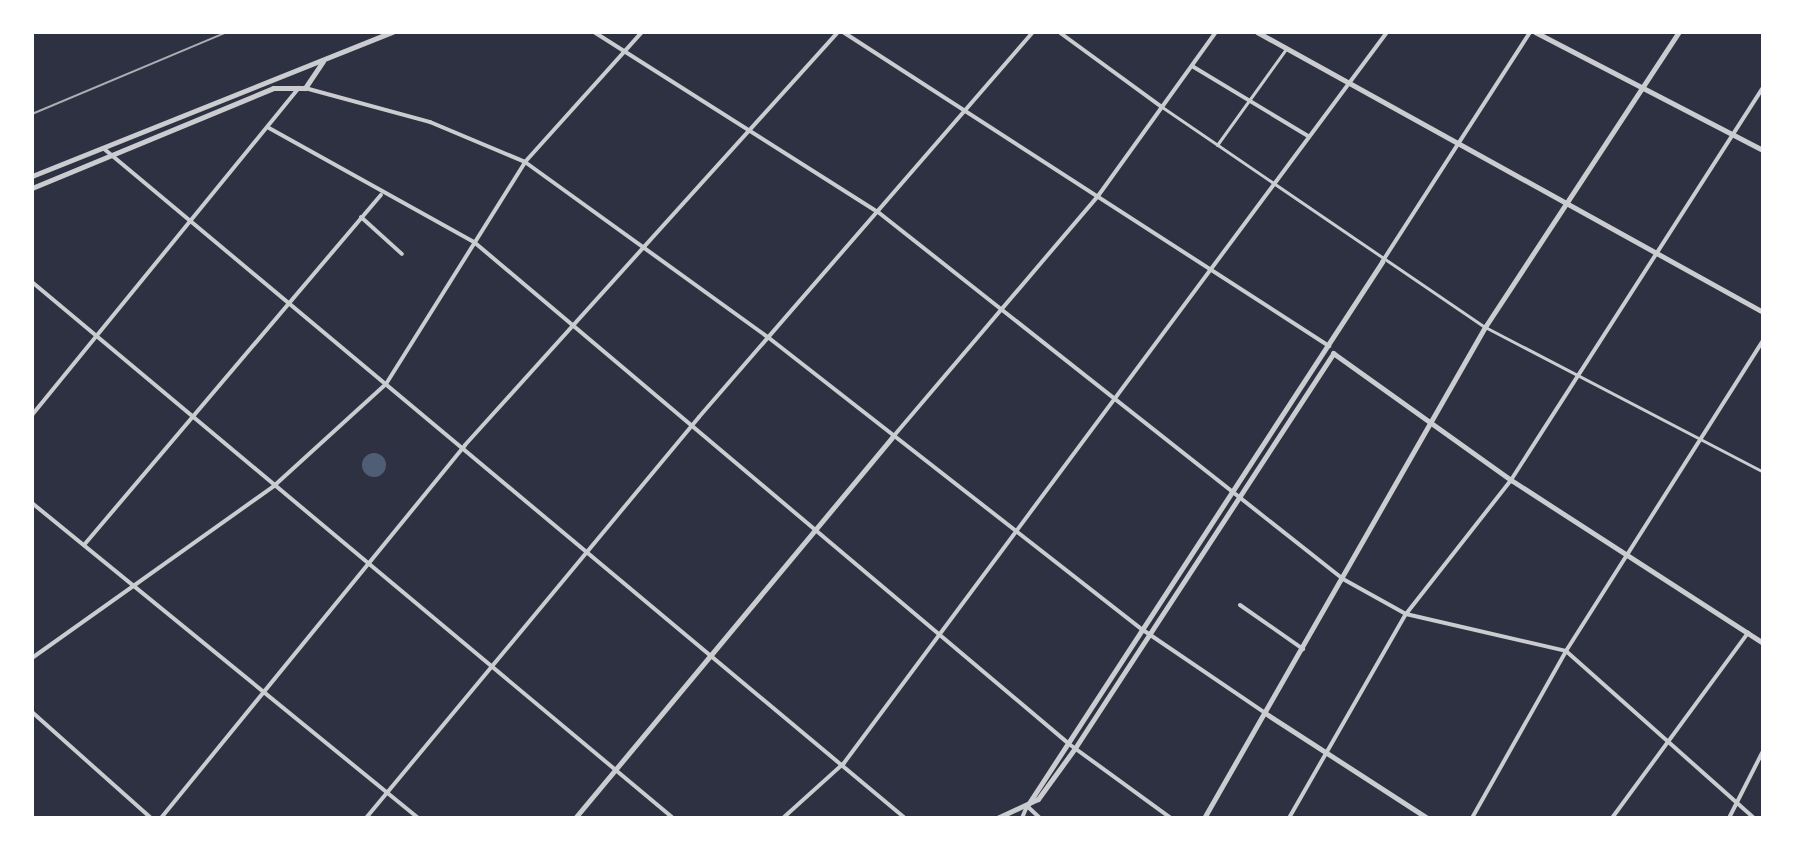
<!DOCTYPE html>
<html>
<head>
<meta charset="utf-8">
<style>
  body { margin:0 }
  #map { position:relative; width:1795px; height:850px; overflow:hidden; background:#2d3142; font-family:Arial,sans-serif }
  div>[style] { position:absolute }
  .water>* { inset:0; background:#4f5d75 }
  .round { border-radius:50% }
  .pedestrian>* { height:3px; margin:-1.5px; padding:0 1.5px; transform-origin:1.5px; border-radius:1.5px; background:#caccd0 }
  .minor>* { height:4px; margin:-2px; padding:0 2px; transform-origin:2px; border-radius:2px; background:#caccd0 }
  .tertiary>* { height:5px; margin:-2.5px; padding:0 2.5px; transform-origin:2.5px; border-radius:2.5px; background:#caccd0 }
  .rail>* { height:2px; margin:-1px; padding:0 1px; transform-origin:1px; border-radius:1px; background:#abadb3 }
  span { translate:-50% -50%; white-space:nowrap; text-align:center; line-height:1.15; -webkit-text-stroke:6px #fff; paint-order:stroke }
  .frame { position:absolute; inset:0; border:34px solid #fff; pointer-events:none }
</style>
</head>
<body>
<div id="map">
  <div class="water">
    <i class="round" style="left:362px;top:453px;width:24px;height:24px"></i>
  </div>
  <div class="pedestrian">
    <i style="left:1162px;top:107px;width:391px;rotate:34.3deg"></i>
    <i style="left:1485px;top:327px;width:314px;rotate:27.5deg"></i>
    <i style="left:1217px;top:145px;width:118px;rotate:-54.3deg"></i>
  </div>
  <div class="minor">
    <i style="left:594px;top:32px;width:336px;rotate:32.4deg"></i>
    <i style="left:878px;top:212px;width:592px;rotate:38.28deg"></i>
    <i style="left:1343px;top:579px;width:72px;rotate:29.1deg"></i>
    <i style="left:1406px;top:614px;width:164px;rotate:13deg"></i>
    <i style="left:1566px;top:651px;width:251px;rotate:41.6deg"></i>
    <i style="left:843px;top:32px;width:579px;rotate:32.87deg"></i>
    <i style="left:1059px;top:32px;width:127px;rotate:36.1deg"></i>
    <i style="left:1192px;top:66px;width:135px;rotate:31.1deg"></i>
    <i style="left:305px;top:88px;width:130px;rotate:15.2deg"></i>
    <i style="left:430px;top:122px;width:103px;rotate:22.8deg"></i>
    <i style="left:525px;top:162px;width:301px;rotate:35.8deg"></i>
    <i style="left:769px;top:338px;width:474px;rotate:38deg"></i>
    <i style="left:1143px;top:630px;width:148px;rotate:34.2deg"></i>
    <i style="left:269px;top:128px;width:235px;rotate:29.1deg"></i>
    <i style="left:474px;top:242px;width:778px;rotate:40.15deg"></i>
    <i style="left:1069px;top:744px;width:126px;rotate:36deg"></i>
    <i style="left:103px;top:148px;width:1045px;rotate:39.88deg"></i>
    <i style="left:361px;top:217px;width:55px;rotate:42.1deg"></i>
    <i style="left:1382px;top:262px;width:274px;rotate:-57.2deg"></i>
    <i style="left:32px;top:282px;width:836px;rotate:39.9deg"></i>
    <i style="left:32px;top:415px;width:422px;rotate:-50.8deg"></i>
    <i style="left:892px;top:438px;width:318px;rotate:-49.6deg"></i>
    <i style="left:1098px;top:196px;width:202px;rotate:-54.3deg"></i>
    <i style="left:32px;top:503px;width:498px;rotate:39.2deg"></i>
    <i style="left:84px;top:545px;width:459px;rotate:-49.7deg"></i>
    <i style="left:1240px;top:605px;width:77px;rotate:34.9deg"></i>
    <i style="left:32px;top:658px;width:298px;rotate:-35.4deg"></i>
    <i style="left:275px;top:485px;width:150px;rotate:-42.3deg"></i>
    <i style="left:386px;top:384px;width:262px;rotate:-57.9deg"></i>
    <i style="left:525px;top:162px;width:175px;rotate:-48deg"></i>
    <i style="left:32px;top:712px;width:159px;rotate:41.7deg"></i>
    <i style="left:161px;top:818px;width:481px;rotate:-50.8deg"></i>
    <i style="left:465px;top:445px;width:557px;rotate:-47.91deg"></i>
    <i style="left:366px;top:818px;width:521px;rotate:-50.29deg"></i>
    <i style="left:699px;top:417px;width:510px;rotate:-49.06deg"></i>
    <i style="left:783px;top:818px;width:82px;rotate:-42deg"></i>
    <i style="left:844px;top:763px;width:911px;rotate:-53.39deg"></i>
    <i style="left:1022px;top:818px;width:13px;rotate:-67deg"></i>
    <i style="left:1027px;top:806px;width:18px;rotate:43deg"></i>
    <i style="left:1289px;top:818px;width:235px;rotate:-60.2deg"></i>
    <i style="left:1406px;top:614px;width:170px;rotate:-51.9deg"></i>
    <i style="left:1511px;top:480px;width:466px;rotate:-57.3deg"></i>
    <i style="left:1472px;top:818px;width:192px;rotate:-60.6deg"></i>
    <i style="left:1566px;top:651px;width:367px;rotate:-57.6deg"></i>
    <i style="left:1612px;top:818px;width:230px;rotate:-53.7deg"></i>
    <i style="left:1729px;top:818px;width:75px;rotate:-63.1deg"></i>
  </div>
  <div class="tertiary">
    <i style="left:1257px;top:32px;width:578px;rotate:28.96deg"></i>
    <i style="left:1535px;top:32px;width:257px;rotate:27.4deg"></i>
    <i style="left:32px;top:176px;width:388px;rotate:-21.8deg"></i>
    <i style="left:32px;top:188px;width:261px;rotate:-22.5deg"></i>
    <i style="left:273px;top:88px;width:32px"></i>
    <i style="left:305px;top:88px;width:32px;rotate:-56deg"></i>
    <i style="left:1333px;top:353px;width:219px;rotate:35.5deg"></i>
    <i style="left:1511px;top:480px;width:300px;rotate:32.9deg"></i>
    <i style="left:1265px;top:713px;width:193px;rotate:32.9deg"></i>
    <i style="left:1027px;top:806px;width:650px;rotate:-56.87deg"></i>
    <i style="left:575px;top:818px;width:495px;rotate:-50.2deg"></i>
    <i style="left:997px;top:818px;width:45px;rotate:-24.9deg"></i>
    <i style="left:1038px;top:799px;width:63px;rotate:-54deg"></i>
    <i style="left:1075px;top:748px;width:472px;rotate:-56.8deg"></i>
    <i style="left:1204px;top:818px;width:566px;rotate:-60.22deg"></i>
    <i style="left:1485px;top:327px;width:353px;rotate:-56.7deg"></i>
  </div>
  <div class="rail">
    <i style="left:32px;top:114px;width:212px;rotate:-22.8deg"></i>
  </div>
  <div class="frame"></div>
</div>
</body>
</html>
